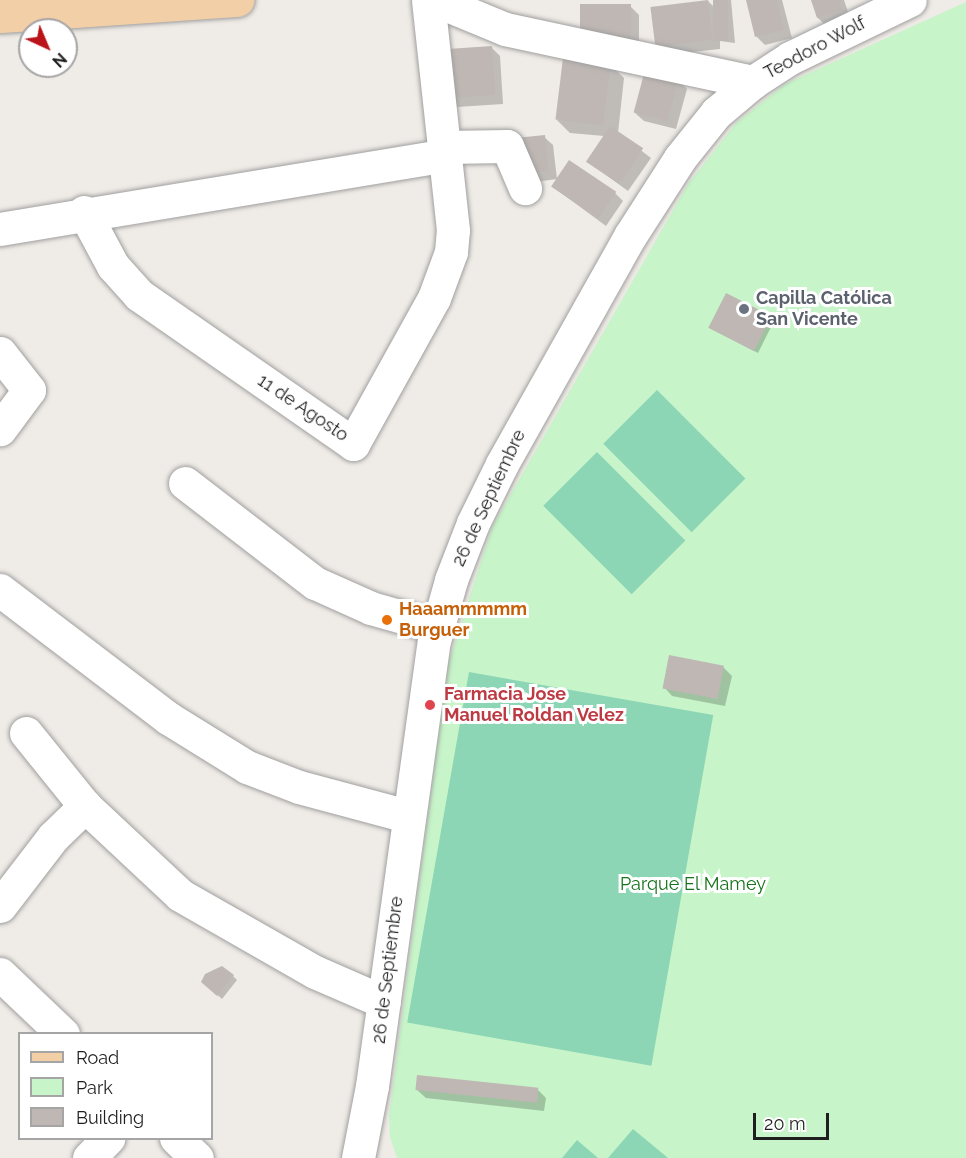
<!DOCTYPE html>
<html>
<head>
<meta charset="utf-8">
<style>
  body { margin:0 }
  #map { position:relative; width:966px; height:1158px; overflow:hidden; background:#efebe6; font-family:Raleway,sans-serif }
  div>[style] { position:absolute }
  .park>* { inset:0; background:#c7f4c9 }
  .pitch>* { inset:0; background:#8cd6b6; transform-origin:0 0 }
  .shadow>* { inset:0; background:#0003 }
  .building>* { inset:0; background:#bfb7b3; transform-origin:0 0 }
  .roads { filter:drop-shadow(0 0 2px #a0a0a0) drop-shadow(0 0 2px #a0a0a0) }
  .minor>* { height:33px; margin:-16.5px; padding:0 16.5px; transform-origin:16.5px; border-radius:16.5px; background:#fff }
  .major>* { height:33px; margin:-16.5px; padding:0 16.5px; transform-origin:16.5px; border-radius:16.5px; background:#f3cfa7 }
  .dots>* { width:16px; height:16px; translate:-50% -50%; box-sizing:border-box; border:3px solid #fff; border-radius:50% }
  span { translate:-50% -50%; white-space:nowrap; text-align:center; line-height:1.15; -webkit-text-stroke:6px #fff; paint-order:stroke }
  .street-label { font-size:18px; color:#1f1f1f }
  .worship-label { font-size:18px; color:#5b616d; font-weight:700 }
  .left { translate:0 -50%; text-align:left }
  .food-label { font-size:18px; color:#c56008; font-weight:700 }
  .health-label { font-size:18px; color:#be3a42; font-weight:700 }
  .park-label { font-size:18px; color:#16731b }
  .legend { position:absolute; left:18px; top:1032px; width:195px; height:108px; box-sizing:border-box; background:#fff; border:2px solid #a5a5a5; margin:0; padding:8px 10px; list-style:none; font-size:18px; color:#1f1f1f }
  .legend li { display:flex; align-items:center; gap:12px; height:30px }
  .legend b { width:30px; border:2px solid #a5a5a5 }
  .north { position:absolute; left:18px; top:18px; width:60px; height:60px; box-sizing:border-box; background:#fff; border:2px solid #a5a5a5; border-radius:50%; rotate:136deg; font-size:16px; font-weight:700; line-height:24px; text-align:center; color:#1f1f1f }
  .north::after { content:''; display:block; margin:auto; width:21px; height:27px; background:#ba141a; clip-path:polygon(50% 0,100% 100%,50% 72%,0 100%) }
  .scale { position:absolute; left:753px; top:1113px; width:76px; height:27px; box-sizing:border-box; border:3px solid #1f1f1f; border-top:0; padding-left:8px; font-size:18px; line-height:21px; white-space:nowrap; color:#1f1f1f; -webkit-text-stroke:4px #fff; paint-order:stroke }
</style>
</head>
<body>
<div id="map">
  <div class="park">
    <i style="clip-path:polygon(966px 2px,966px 1158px,397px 1158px,390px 1137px,389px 1116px,447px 667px,492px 527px,688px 184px,736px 123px,785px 84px)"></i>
  </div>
  <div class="pitch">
    <i style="left:657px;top:390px;width:125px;height:76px;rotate:45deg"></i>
    <i style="left:597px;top:452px;width:125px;height:76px;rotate:45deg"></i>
    <i style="left:469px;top:672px;width:248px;height:356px;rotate:10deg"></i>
    <i style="clip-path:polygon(633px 1129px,668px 1158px,608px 1158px)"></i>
    <i style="clip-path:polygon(577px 1140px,598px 1158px,562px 1158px)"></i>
  </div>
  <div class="shadow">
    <i style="clip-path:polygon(707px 0,715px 8px,714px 0,731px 0,735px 43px,720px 41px,720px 49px,664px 55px,656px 47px)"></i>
    <i style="clip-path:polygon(747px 0,782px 0,792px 38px,765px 45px,756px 36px)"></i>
    <i style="clip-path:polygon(812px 0,844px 0,850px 18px,826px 26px,818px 18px)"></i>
    <i style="clip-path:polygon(630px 6px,639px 15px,639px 48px,590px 49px)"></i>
    <i style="clip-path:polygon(492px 48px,500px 56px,503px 104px,457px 107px,449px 98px)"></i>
    <i style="clip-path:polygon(611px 65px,624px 78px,618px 133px,651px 158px,628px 191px,587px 161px,604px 136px,570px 133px,557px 120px)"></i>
    <i style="clip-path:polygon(678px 80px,687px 89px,676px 129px,644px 121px,635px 113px)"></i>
    <i style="clip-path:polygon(544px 137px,553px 145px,557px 179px,535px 182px,526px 174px)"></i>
    <i style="clip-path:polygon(553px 187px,615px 193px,623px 201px,606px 226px)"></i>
    <i style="clip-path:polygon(770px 317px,774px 321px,758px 353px,710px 328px)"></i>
    <i style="clip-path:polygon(723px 667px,732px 676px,725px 706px,672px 696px,664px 687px)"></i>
    <i style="clip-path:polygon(233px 976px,237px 980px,222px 999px,207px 986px)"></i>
    <i style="clip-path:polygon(537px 1089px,546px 1098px,544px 1111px,426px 1098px,417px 1090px)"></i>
  </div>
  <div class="building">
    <i style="left:708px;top:0;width:40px;height:58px;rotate:83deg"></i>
    <i style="left:713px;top:0;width:15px;height:41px"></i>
    <i style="clip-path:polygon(746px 0,777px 0,784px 30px,755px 37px)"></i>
    <i style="clip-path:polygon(811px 0,839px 0,842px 10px,817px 18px)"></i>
    <i style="left:631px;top:4px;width:36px;height:51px;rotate:90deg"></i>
    <i style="left:492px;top:46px;width:49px;height:48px;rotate:86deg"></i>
    <i style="left:563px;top:58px;width:48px;height:62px;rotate:7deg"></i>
    <i style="left:645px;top:70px;width:35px;height:44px;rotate:15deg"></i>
    <i style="left:610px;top:126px;width:40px;height:43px;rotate:34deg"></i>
    <i style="left:545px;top:135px;width:36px;height:25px;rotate:84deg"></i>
    <i style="left:569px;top:160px;width:57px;height:32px;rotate:34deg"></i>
    <i style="left:726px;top:293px;width:51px;height:39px;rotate:27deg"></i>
    <i style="left:669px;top:655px;width:56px;height:34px;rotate:11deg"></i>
    <i style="clip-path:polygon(222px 966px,234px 975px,217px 996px,201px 982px,205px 974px)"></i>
    <i style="left:417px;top:1075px;width:122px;height:15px;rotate:6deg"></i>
  </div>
  <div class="roads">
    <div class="minor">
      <i style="left:435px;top:0;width:76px;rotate:22.5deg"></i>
      <i style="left:505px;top:29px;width:254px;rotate:12.1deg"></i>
      <i style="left:445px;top:147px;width:62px;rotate:-0.9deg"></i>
      <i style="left:507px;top:146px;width:46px;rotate:66.8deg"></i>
      <i style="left:84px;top:212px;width:61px;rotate:61.8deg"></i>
      <i style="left:113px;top:266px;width:39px;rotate:48deg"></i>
      <i style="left:139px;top:295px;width:261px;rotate:34.8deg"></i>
      <i style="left:353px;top:444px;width:167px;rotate:-61deg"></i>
      <i style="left:434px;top:298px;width:49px;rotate:-69.7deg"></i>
      <i style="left:451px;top:252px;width:22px;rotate:-85deg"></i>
      <i style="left:453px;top:230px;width:231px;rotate:-96.2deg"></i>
      <i style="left:0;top:229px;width:452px;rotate:-9.4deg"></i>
      <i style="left:0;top:353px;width:47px;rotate:51.9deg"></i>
      <i style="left:29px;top:390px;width:49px;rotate:126.6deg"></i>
      <i style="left:185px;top:483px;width:164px;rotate:37.6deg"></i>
      <i style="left:315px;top:583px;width:61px;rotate:24.1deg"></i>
      <i style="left:371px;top:608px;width:70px;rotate:15.8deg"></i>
      <i style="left:0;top:590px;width:211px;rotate:37.3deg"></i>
      <i style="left:168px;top:718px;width:93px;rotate:31.8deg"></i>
      <i style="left:247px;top:767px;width:56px;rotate:21deg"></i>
      <i style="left:299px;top:787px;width:112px;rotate:15deg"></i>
      <i style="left:26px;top:733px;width:94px;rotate:51.1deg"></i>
      <i style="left:85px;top:806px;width:130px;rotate:43.1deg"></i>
      <i style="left:180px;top:895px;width:155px;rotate:29.7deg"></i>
      <i style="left:315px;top:972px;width:75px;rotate:23.5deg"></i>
      <i style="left:0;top:906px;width:87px;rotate:-52.5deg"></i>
      <i style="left:53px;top:837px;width:45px;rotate:-44.1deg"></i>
      <i style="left:0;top:974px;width:87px;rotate:43.6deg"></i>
      <i style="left:176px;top:1138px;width:29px;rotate:44deg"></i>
      <i style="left:89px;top:1158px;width:28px;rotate:-46deg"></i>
      <i style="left:358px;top:1158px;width:73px;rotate:-79deg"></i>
      <i style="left:372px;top:1086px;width:449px;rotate:-82.1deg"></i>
      <i style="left:434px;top:641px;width:63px;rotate:-74.4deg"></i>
      <i style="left:451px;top:580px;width:61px;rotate:-68.9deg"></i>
      <i style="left:473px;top:523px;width:66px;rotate:-63.8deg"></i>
      <i style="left:502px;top:464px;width:261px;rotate:-60.7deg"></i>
      <i style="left:630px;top:236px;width:93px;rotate:-57.3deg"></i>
      <i style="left:680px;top:158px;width:58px;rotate:-51.3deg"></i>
      <i style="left:716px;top:113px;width:48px;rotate:-40deg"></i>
      <i style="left:753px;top:82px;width:44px;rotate:-33deg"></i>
      <i style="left:790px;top:58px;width:133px;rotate:-25.8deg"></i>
    </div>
    <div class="major">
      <i style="left:0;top:16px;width:238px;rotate:-3.9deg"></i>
    </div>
  </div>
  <div class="dots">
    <i style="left:744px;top:309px;background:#6b7280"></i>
    <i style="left:387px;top:620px;background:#e8710a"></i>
    <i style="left:430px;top:705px;background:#e0444e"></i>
  </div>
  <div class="street-label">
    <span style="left:815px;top:48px;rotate:-28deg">Teodoro Wolf</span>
    <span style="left:303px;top:408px;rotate:34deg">11 de Agosto</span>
    <span style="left:489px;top:498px;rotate:-65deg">26 de Septiembre</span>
    <span style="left:388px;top:970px;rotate:-83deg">26 de Septiembre</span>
  </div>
  <div class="worship-label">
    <span class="left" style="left:756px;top:309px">Capilla Católica<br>San Vicente</span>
  </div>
  <div class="food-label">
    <span class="left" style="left:399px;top:620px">Haaammmmm<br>Burguer</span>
  </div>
  <div class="health-label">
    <span class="left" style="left:444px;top:705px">Farmacia Jose<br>Manuel Roldan Velez</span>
  </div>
  <div class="park-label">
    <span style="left:693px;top:884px">Parque El Mamey</span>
  </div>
  <ul class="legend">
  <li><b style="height:8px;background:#f3cfa7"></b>Road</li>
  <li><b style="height:16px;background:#c7f4c9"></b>Park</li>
  <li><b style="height:16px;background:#bfb7b3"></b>Building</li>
  </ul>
  <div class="north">N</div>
  <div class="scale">20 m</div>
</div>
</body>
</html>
